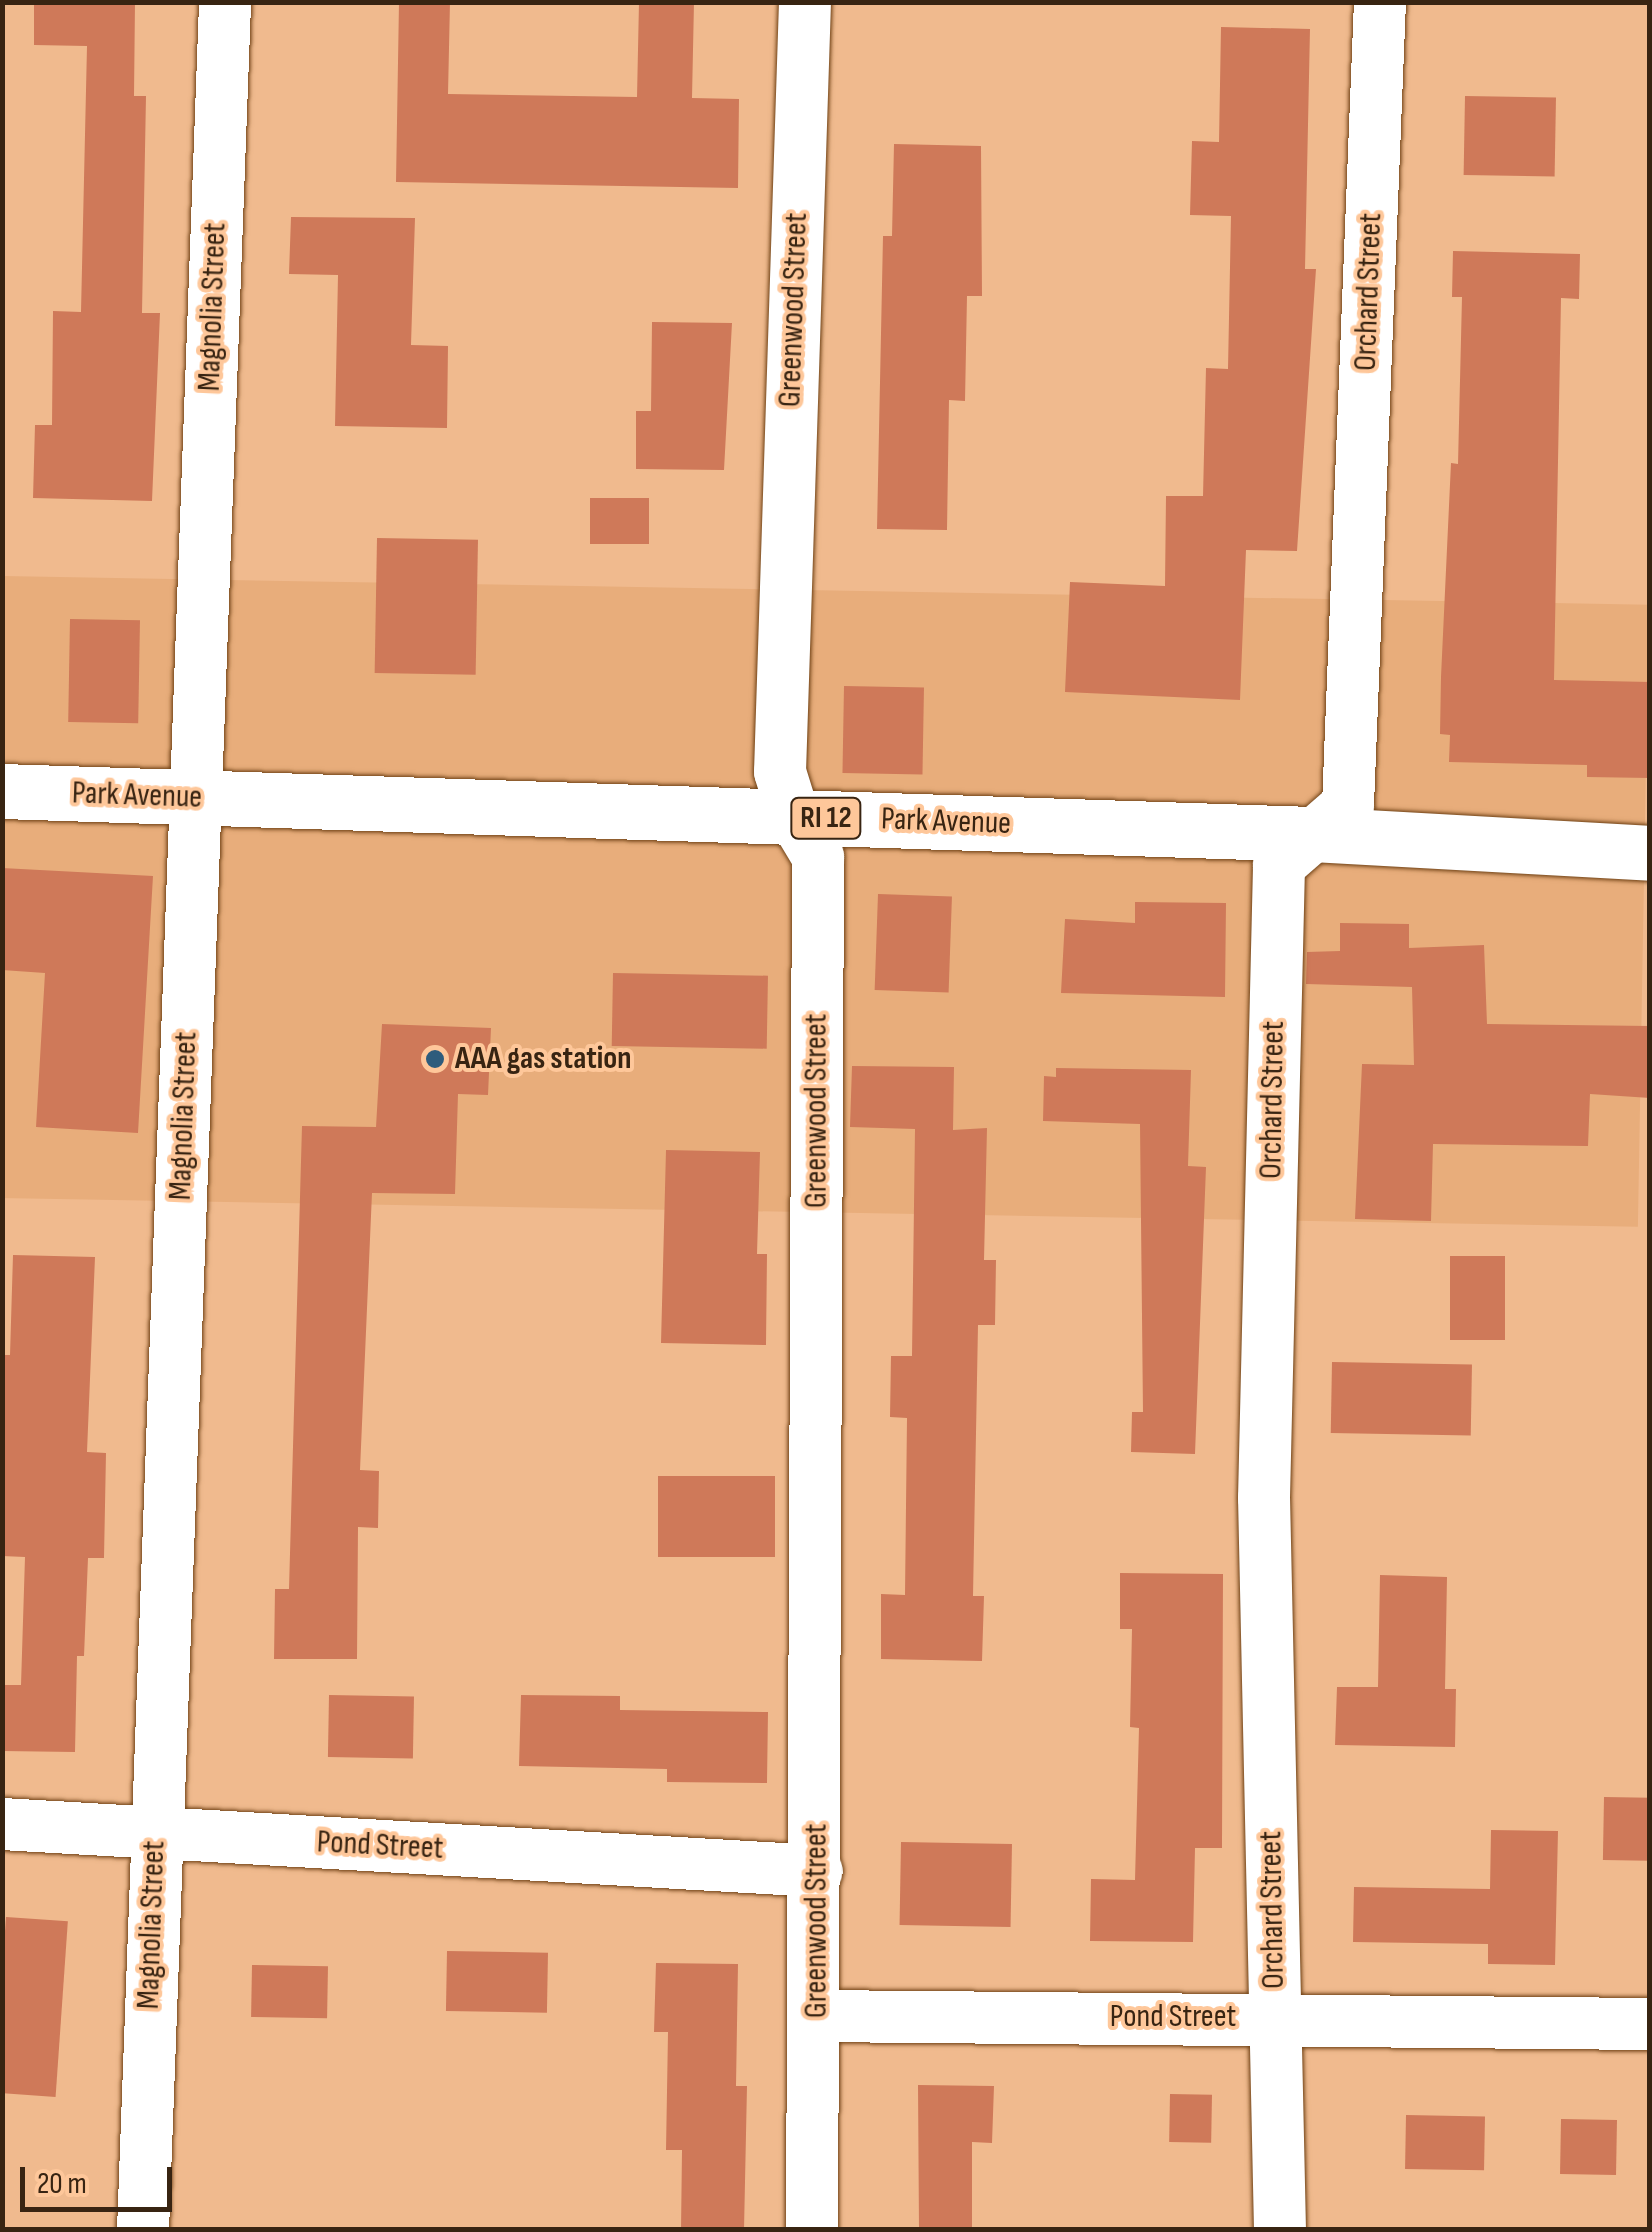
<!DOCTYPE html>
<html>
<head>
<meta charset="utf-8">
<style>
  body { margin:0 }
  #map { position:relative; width:1652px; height:2232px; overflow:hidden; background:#f0ba8e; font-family:"Sofia Sans Condensed",sans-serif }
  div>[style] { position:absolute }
  .built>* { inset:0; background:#e8ad7b; transform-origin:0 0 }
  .building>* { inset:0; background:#cf7959; transform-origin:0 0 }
  .roads { filter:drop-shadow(0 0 2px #6f4114) drop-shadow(0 0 2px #6f4114) }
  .minor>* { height:52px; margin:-26px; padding:0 26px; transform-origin:26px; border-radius:26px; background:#fff }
  .primary>* { height:55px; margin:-27.5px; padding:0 27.5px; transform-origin:27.5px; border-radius:27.5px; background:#fff }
  .dots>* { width:28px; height:28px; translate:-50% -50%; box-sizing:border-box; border:5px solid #fec79a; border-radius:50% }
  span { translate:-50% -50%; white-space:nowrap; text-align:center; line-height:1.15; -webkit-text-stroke:8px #fec79a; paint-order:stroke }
  .shield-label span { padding:2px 8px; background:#fec79a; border:2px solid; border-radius:8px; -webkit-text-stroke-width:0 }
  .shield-label { font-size:30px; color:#382412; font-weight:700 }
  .street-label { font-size:32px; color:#382412 }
  .poi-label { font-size:32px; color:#382412; font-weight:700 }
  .left { translate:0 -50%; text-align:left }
  .frame { position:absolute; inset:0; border:5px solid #382412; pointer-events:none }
  .scale { position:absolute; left:20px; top:2167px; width:152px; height:45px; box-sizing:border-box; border:5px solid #382412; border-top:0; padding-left:12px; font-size:30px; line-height:35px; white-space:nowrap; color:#382412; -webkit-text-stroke:8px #fec79a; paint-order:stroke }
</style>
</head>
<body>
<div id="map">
  <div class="built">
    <i style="left:3px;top:576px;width:1646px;height:622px;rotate:1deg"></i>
  </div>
  <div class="building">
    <i style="clip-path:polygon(34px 2px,135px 2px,134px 96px,146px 96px,142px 313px,160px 313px,152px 501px,33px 498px,35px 425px,52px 425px,53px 311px,81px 312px,87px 46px,34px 45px)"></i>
    <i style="clip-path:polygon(399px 2px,450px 2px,448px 94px,637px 97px,639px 2px,694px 2px,692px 98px,739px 99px,738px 188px,396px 182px)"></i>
    <i style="clip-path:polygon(1221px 27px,1310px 29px,1305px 269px,1316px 269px,1297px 551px,1246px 550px,1240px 700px,1065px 692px,1070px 582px,1165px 586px,1166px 496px,1203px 496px,1206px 368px,1228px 369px,1231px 216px,1190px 215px,1192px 141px,1219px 142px)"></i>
    <i style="left:1465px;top:96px;width:91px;height:79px;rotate:1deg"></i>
    <i style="clip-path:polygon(894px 144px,981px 146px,982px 296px,967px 296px,965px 401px,949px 400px,947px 530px,877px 529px,883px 236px,892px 236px)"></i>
    <i style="clip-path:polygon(291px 217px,415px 218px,411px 345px,448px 346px,447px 428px,335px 426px,338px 275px,289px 274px)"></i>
    <i style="clip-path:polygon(1453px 251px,1580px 254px,1579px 299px,1561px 298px,1554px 680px,1650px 682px,1650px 778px,1587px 777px,1587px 765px,1449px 762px,1450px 735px,1440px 734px,1441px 677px,1451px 463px,1458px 464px,1462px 297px,1452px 297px)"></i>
    <i style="clip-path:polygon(652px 322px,732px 323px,724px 470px,636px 469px,636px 411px,651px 411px)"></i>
    <i style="left:590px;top:498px;width:59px;height:46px"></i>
    <i style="left:377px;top:538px;width:101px;height:135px;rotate:1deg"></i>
    <i style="left:70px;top:619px;width:70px;height:103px;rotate:1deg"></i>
    <i style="left:844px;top:686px;width:80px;height:87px;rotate:1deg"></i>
    <i style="clip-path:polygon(2px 868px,153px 876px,138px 1133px,36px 1127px,45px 973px,2px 970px)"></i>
    <i style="left:878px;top:894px;width:74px;height:96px;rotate:2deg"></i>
    <i style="clip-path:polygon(1135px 902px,1226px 903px,1225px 997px,1061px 993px,1065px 919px,1135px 923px)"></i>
    <i style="clip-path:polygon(1340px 923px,1409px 924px,1409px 948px,1484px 945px,1487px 1024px,1650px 1026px,1650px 1098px,1590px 1094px,1588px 1146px,1433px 1144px,1431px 1221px,1355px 1219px,1362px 1064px,1414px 1065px,1412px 987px,1306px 984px,1307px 952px,1340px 951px)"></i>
    <i style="left:613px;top:973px;width:155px;height:73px;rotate:1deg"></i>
    <i style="clip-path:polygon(382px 1024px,491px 1028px,488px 1095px,458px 1094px,455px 1194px,372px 1193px,360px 1470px,379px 1471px,378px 1528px,358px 1527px,357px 1659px,274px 1659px,275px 1589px,289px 1589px,302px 1126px,376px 1127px)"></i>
    <i style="clip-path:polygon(852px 1066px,954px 1067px,953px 1130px,987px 1128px,984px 1260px,996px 1260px,995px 1325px,978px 1325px,973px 1596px,984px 1596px,982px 1661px,881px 1659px,881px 1594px,905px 1595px,907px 1418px,890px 1417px,891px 1356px,912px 1356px,915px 1129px,850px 1127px)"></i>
    <i style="clip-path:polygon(1056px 1068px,1191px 1070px,1188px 1166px,1206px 1167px,1195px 1454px,1131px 1452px,1132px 1412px,1143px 1412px,1140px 1124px,1043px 1121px,1044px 1076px,1056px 1077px)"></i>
    <i style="clip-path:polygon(666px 1150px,760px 1152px,757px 1254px,767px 1254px,766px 1345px,661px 1343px)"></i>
    <i style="clip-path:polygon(13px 1255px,95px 1257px,87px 1452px,106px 1453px,104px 1558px,88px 1558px,84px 1656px,77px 1656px,75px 1752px,2px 1751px,2px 1685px,21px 1685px,25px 1557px,2px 1556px,2px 1355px,10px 1355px)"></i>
    <i style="left:1450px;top:1256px;width:55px;height:84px"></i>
    <i style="left:1332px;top:1362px;width:140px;height:71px;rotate:1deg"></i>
    <i style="left:658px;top:1476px;width:117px;height:81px"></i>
    <i style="clip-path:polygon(1120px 1573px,1223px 1574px,1222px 1848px,1195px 1848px,1193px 1942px,1090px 1941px,1091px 1879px,1135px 1880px,1139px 1728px,1130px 1727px,1132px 1629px,1120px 1629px)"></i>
    <i style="clip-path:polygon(1380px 1575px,1447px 1577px,1445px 1689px,1456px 1689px,1455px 1747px,1335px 1745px,1337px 1687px,1378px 1687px)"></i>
    <i style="left:329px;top:1695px;width:85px;height:62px;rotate:1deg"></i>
    <i style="clip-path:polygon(521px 1695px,620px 1696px,620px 1710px,768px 1712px,767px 1783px,667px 1782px,667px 1769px,519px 1766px)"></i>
    <i style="left:1604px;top:1797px;width:46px;height:63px;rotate:1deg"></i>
    <i style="clip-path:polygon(1491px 1830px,1558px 1831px,1555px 1965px,1488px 1964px,1488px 1944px,1353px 1942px,1354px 1887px,1490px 1889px)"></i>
    <i style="left:901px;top:1842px;width:111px;height:83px;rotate:1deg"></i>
    <i style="left:6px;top:1917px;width:62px;height:176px;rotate:4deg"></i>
    <i style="left:447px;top:1951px;width:101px;height:60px;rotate:1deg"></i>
    <i style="clip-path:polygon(656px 1963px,738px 1964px,736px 2086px,747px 2086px,744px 2230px,681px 2230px,682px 2150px,666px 2150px,668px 2032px,654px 2032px)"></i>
    <i style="left:252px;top:1965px;width:76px;height:52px;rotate:1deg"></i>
    <i style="clip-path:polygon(918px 2085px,994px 2086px,992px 2143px,972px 2142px,972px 2230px,919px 2230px)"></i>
    <i style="left:1170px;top:2094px;width:42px;height:48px;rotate:1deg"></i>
    <i style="left:1406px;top:2115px;width:79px;height:54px;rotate:1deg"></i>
    <i style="left:1561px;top:2119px;width:56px;height:55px;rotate:1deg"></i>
  </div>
  <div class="roads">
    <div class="minor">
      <i style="left:805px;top:2px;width:770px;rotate:91.86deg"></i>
      <i style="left:780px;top:772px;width:47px;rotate:72.7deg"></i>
      <i style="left:794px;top:817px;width:47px;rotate:59deg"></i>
      <i style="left:818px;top:857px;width:1373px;rotate:90.25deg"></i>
      <i style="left:2px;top:1824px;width:816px;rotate:3.3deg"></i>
      <i style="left:817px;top:2016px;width:833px;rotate:0.55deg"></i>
      <i style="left:143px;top:2230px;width:2230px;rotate:-87.89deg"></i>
      <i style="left:1280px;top:2230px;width:732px;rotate:-91.25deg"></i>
      <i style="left:1264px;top:1498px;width:633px;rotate:-88.64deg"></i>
      <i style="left:1279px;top:865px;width:91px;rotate:-41deg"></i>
      <i style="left:1348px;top:805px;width:804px;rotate:-87.72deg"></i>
    </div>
    <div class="primary">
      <i style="left:2px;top:791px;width:1312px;rotate:1.88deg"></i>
      <i style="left:1313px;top:834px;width:338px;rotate:3.2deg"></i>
    </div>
  </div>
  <div class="dots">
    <i style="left:435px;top:1059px;background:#2e5c7c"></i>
  </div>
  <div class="shield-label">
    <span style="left:826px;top:818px">RI 12</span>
  </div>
  <div class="street-label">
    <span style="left:1369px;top:292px;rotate:-88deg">Orchard Street</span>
    <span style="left:213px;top:307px;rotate:-88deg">Magnolia Street</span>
    <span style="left:794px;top:310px;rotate:-88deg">Greenwood Street</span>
    <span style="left:137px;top:796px;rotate:2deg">Park Avenue</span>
    <span style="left:946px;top:822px;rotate:2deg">Park Avenue</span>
    <span style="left:1273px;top:1100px;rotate:-89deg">Orchard Street</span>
    <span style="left:817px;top:1111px;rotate:-90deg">Greenwood Street</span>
    <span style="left:184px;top:1116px;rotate:-88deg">Magnolia Street</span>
    <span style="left:380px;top:1846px;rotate:3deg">Pond Street</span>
    <span style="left:1273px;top:1910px;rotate:-91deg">Orchard Street</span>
    <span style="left:817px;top:1921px;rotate:-90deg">Greenwood Street</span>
    <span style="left:152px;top:1925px;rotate:-88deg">Magnolia Street</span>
    <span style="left:1173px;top:2017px">Pond Street</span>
  </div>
  <div class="poi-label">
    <span class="left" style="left:455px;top:1059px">AAA gas station</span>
  </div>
  <div class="frame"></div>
  <div class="scale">20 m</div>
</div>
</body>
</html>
